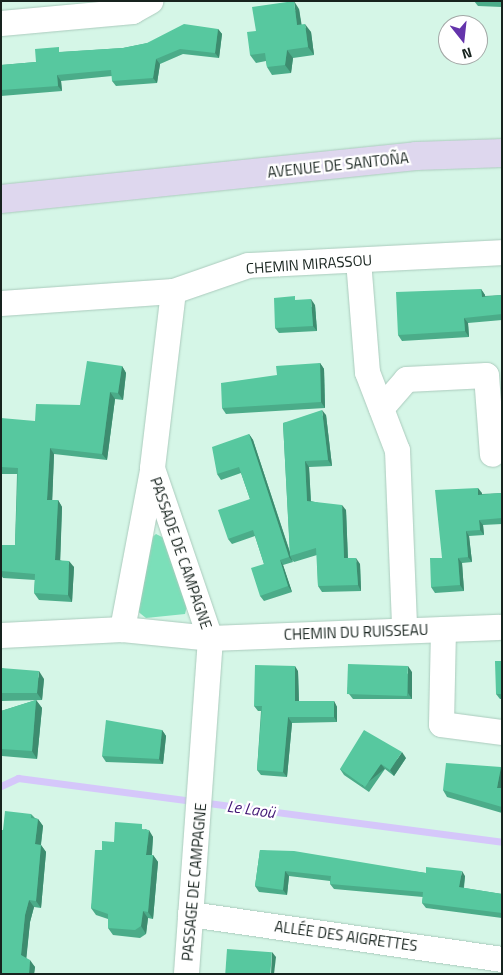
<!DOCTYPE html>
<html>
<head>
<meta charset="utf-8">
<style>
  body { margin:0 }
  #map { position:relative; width:503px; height:975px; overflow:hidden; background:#d5f6e7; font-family:"Titillium Web",sans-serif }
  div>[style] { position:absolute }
  .green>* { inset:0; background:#7bdfb9 }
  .stream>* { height:7px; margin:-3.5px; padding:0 3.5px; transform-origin:3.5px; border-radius:3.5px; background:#d5c7fa }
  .roads { filter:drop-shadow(0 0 1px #abcbbd) drop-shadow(0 0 1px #abcbbd) }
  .street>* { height:25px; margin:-12.5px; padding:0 12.5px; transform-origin:12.5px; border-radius:12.5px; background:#fff }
  .secondary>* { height:28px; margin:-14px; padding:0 14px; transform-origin:14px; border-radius:14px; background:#ded7ee }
  .wall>* { inset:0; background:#4bac89 }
  .shaded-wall>* { inset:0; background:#3d8c6f; transform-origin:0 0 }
  .building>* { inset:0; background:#57c89f; transform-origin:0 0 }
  span { translate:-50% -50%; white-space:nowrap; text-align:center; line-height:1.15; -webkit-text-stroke:4.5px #fff; paint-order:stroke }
  .street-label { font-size:15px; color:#17231e }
  .water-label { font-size:16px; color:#3f1574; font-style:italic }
  .frame { position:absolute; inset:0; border:2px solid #17231e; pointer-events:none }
  .north { position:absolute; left:438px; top:15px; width:50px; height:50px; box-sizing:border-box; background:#fff; border:1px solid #a2a7a5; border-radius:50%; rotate:164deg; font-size:14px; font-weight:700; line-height:20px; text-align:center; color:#17231e }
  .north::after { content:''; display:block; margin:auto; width:18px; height:22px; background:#6434ab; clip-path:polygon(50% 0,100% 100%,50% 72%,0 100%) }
</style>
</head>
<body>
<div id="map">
  <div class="green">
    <i style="clip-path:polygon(156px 534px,166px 539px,187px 606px,185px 614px,146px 618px,136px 610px,149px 540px)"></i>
  </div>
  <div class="stream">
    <i style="left:1px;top:786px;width:19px;rotate:-25deg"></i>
    <i style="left:18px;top:778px;width:488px;rotate:7.5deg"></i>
  </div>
  <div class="roads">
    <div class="street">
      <i style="left:1px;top:23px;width:132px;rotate:-5.2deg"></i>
      <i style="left:132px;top:11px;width:21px;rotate:-29deg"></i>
      <i style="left:358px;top:260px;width:112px;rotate:85.4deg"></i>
      <i style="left:367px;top:372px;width:84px;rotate:69deg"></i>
      <i style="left:397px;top:450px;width:178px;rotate:87.7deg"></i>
      <i style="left:173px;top:291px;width:178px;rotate:96.8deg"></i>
      <i style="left:152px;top:468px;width:180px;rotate:71.2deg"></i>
      <i style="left:210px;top:638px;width:337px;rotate:94.1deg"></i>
      <i style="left:1px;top:303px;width:172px;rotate:-4deg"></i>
      <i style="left:173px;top:291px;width:79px;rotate:-19.1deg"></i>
      <i style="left:248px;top:265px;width:254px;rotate:-2.9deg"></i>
      <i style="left:381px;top:408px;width:38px;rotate:-49deg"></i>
      <i style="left:406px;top:379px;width:80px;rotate:-2.9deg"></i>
      <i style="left:486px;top:375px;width:79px;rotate:85.7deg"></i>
      <i style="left:152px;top:470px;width:162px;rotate:100.7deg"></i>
      <i style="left:122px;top:629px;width:88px;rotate:5.8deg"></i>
      <i style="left:210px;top:638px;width:292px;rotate:-2.2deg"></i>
      <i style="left:443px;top:629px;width:95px;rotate:91.2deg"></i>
      <i style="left:441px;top:724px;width:62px;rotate:7.5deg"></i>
      <i style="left:1px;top:635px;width:121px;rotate:-2.8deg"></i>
      <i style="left:190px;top:914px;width:315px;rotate:8.2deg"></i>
    </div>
    <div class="secondary">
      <i style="left:1px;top:199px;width:417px;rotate:-5.9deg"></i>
      <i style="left:416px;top:156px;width:86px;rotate:-2deg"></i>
    </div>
  </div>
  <div class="wall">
    <i style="clip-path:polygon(474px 1px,502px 1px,502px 7px,478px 6px)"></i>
    <i style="clip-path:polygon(299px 9px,301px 25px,311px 32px,314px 55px,293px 58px,291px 73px,272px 75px,267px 67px,266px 61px,256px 63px,250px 55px,256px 31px)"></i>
    <i style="clip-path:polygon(218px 29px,222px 34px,219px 58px,183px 54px,160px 64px,157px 83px,116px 86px,112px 81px,112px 76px,61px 81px,62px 91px,1px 96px,1px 65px,36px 62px,62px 52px,123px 48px)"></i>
    <i style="clip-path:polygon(481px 289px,485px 295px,485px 296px,502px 295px,502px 320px,468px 323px,469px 337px,402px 341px,398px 335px)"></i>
    <i style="clip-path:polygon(315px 305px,317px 331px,279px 333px,275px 328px)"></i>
    <i style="clip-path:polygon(320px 363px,324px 369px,325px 408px,226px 414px,222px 408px)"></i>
    <i style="clip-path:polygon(122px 366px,126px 373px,123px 400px,115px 399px,107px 460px,54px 454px,52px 500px,58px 500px,62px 507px,60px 560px,74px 567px,72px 602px,39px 600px,34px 593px,35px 580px,3px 578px,1px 575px,1px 545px,15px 545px,17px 474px,2px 474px,1px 472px,1px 467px,35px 421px,80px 405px)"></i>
    <i style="clip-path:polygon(326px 415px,332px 466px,309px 467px,311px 501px,346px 510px,348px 558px,360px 564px,361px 591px,322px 592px,318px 586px,317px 555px,294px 562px,292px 560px,293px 562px,283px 565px,292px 592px,264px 601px,260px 596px,264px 564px,255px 536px,232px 544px,228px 539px,250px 499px,241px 473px,221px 480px,217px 474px,249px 434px,253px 440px,290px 552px,283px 423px)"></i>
    <i style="clip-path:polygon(482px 493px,482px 494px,502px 493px,502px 524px,483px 525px,484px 535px,469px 536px,472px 562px,462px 563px,464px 591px,435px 593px,431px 587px,442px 558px)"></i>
    <i style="clip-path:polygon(502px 661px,502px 699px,500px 699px,496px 694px)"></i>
    <i style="clip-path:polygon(1px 668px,44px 679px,42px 700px,1px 701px)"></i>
    <i style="clip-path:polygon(298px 671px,299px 701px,334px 701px,337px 707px,337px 722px,292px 723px,287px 777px,261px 775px,257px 770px,261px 711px,258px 711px,254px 706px)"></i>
    <i style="clip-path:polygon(412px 672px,412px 699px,353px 699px,349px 694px)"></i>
    <i style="clip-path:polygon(36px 700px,42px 708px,37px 759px,2px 756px,1px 711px)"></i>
    <i style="clip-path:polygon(162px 730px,166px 736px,163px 764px,106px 762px,102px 756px)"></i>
    <i style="clip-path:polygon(406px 758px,394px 776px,385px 769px,369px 792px,344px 775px,340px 769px)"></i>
    <i style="clip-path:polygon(501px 767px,502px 768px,502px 813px,447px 797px,443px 790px)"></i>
    <i style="clip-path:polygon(31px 814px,35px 818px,38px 819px,43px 826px,41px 845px,46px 852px,41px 908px,34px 907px,30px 922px,26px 958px,35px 967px,34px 974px,1px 974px,3px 830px)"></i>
    <i style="clip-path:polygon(146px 829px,153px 837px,152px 855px,153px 855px,158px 862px,153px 919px,148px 918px,146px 934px,140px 938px,113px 935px,108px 928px,108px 919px,96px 915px,91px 908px,102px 850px,114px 842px)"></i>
    <i style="clip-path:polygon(260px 850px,426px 873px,465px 876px,464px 888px,502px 894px,502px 918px,426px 908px,422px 903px,423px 897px,334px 889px,330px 884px,330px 881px,289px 876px,287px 895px,259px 892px,255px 886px)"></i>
  </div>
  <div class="shaded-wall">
    <i style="clip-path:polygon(294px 1px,299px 9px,303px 33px,297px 25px)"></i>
    <i style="clip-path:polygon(305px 24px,311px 32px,314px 55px,308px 47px)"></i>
    <i style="clip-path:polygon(218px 29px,222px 34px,219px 58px,215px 53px)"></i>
    <i style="clip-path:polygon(287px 50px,293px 58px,291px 73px,285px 65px)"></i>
    <i style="clip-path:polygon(156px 59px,160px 64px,157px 83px,153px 78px)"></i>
    <i style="clip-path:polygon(57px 75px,61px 81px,62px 91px,58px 86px)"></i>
    <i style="clip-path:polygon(481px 289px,485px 295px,486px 302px,482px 297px)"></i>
    <i style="clip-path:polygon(311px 299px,315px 305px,317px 331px,313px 326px)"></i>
    <i style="clip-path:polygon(464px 318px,468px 323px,469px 337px,465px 331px)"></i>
    <i style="clip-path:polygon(320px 363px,324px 369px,325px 408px,321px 402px)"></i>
    <i style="clip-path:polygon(122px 366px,126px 373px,123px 400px,118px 393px)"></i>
    <i style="clip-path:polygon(110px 392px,115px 399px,107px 460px,102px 454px)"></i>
    <i style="clip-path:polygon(322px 410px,326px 415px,332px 466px,328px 460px)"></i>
    <i style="clip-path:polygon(249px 434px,253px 440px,291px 556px,290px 556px,293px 562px,289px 557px)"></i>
    <i style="clip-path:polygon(50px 448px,54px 454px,52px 507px,47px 500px)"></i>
    <i style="clip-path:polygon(305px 461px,309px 467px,311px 506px,307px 501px)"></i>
    <i style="clip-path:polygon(478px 488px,482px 493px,482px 500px,478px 495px)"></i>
    <i style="clip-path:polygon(58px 500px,62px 507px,60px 567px,55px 560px)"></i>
    <i style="clip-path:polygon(342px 505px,346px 510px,348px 564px,344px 558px)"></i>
    <i style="clip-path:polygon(479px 520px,483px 525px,484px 535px,480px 530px)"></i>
    <i style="clip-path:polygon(466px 531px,469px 536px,472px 562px,468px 557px)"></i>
    <i style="clip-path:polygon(356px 558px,360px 564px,361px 591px,358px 585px)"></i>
    <i style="clip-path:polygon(458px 558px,462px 563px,464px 591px,460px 585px)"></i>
    <i style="clip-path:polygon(280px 560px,283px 565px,292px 592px,288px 586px)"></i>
    <i style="clip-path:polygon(69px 561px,74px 567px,72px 602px,68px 595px)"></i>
    <i style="clip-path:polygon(295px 666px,298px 671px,299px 706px,295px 701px)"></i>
    <i style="clip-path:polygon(408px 666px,412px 672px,412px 699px,408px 693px)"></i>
    <i style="clip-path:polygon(39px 671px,44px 679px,42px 700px,37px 693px)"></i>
    <i style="clip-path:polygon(36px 700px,42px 708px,37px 759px,32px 751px)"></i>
    <i style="clip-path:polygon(334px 701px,337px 707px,337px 722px,334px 717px)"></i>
    <i style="clip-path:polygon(288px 717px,292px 723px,287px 777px,283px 772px)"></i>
    <i style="clip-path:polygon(162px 730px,166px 736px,163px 764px,159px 759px)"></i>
    <i style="clip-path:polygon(402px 752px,406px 758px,394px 776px,390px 770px)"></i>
    <i style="left:381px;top:764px;width:6px;height:28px;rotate:51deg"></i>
    <i style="clip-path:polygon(501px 767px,502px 768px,502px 794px,497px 788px)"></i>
    <i style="clip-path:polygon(38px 819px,43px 826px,40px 851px,35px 844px)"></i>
    <i style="clip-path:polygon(149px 830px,153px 837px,151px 862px,146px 855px)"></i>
    <i style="clip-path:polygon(41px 845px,46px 852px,41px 908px,36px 901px)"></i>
    <i style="clip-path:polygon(153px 855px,158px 862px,153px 919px,148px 912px)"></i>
    <i style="clip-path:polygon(285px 871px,289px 876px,287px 895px,283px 890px)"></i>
    <i style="clip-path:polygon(462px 871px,465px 876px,463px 892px,459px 887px)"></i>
    <i style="clip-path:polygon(29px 900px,34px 907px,30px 922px,26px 962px,21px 955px,25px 915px)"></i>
    <i style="clip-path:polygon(143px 911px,148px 918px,146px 934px,141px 926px)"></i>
    <i style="clip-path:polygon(272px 952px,276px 957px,274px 974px,271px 974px)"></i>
    <i style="clip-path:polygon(30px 960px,35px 967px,34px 974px,29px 974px)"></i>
  </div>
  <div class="building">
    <i style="clip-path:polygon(294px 1px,297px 25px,305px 24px,308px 47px,287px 50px,285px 65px,267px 67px,265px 53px,250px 55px,247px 32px,256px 31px,252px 7px)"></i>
    <i style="clip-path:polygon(184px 24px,218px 29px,215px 53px,180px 49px,156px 59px,153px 78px,112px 81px,111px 70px,57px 75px,58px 86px,1px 90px,1px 65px,36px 62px,35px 49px,59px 47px,59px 52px,123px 48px,147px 43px)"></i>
    <i style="clip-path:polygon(481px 289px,482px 297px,502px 295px,502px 314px,464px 318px,465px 331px,398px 335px,396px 292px)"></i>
    <i style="clip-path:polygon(295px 296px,295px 300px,311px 299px,313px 326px,275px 328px,274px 298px)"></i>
    <i style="clip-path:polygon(87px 361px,122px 366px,118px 393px,110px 392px,102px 454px,50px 448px,47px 500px,58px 500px,55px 560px,69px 561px,68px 595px,34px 593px,35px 574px,1px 571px,1px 545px,15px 545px,18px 468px,1px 467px,1px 418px,35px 421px,36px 404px,80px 405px)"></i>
    <i style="clip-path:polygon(320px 363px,321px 402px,222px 408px,221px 383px,277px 375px,276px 366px)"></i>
    <i style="clip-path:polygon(322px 410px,328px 460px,305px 461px,307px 501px,342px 505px,344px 558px,356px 558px,358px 585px,318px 586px,316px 548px,290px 556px,283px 423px)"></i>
    <i style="clip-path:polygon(249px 434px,289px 557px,280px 560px,288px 586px,260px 596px,251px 568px,264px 564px,253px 530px,228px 539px,218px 510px,250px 499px,239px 467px,217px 474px,212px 447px)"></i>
    <i style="clip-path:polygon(478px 488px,478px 495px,502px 493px,502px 518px,479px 520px,480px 530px,466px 531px,468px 557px,458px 558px,460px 585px,431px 587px,430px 558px,442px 558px,435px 490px)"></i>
    <i style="clip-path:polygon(495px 661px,502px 661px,502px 694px,496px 694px)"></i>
    <i style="left:348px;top:664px;width:60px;height:30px;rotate:2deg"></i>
    <i style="clip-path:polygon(255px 665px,295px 666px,295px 701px,334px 701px,334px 717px,288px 717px,283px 772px,257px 770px,262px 706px,254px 706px)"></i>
    <i style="clip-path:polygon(1px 668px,39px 671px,37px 693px,1px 693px)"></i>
    <i style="clip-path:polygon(36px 700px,32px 751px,1px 749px,1px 711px)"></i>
    <i style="clip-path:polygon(106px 720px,162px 730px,159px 759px,102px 756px)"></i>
    <i style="clip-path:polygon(364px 730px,402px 752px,390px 770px,381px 764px,365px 787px,340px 769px)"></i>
    <i style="clip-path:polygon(446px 763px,501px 767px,497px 788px,502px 788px,502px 807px,443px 790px)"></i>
    <i style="clip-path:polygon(5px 811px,31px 814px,31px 818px,38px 819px,35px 844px,41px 845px,36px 901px,29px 900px,25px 915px,21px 955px,30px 960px,29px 974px,1px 974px,1px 830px,3px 830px)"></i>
    <i style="clip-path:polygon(115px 822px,142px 824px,142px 829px,149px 830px,146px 855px,153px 855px,148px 912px,143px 911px,141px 926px,135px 930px,108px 928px,108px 914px,91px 908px,95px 850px,102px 850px,102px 841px,114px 842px)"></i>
    <i style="clip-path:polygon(260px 850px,294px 851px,426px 873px,426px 867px,462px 871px,459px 887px,502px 894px,502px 913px,422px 903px,423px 892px,330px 884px,331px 876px,285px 871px,283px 890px,255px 886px)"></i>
    <i style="left:227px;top:949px;width:45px;height:25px;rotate:4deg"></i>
  </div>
  <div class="street-label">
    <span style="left:338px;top:165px;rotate:-6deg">AVENUE DE SANTOÑA</span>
    <span style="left:309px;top:264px;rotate:-4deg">CHEMIN MIRASSOU</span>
    <span style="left:181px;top:553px;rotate:71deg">PASSADE DE CAMPAGNE</span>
    <span style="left:356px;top:632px;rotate:-2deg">CHEMIN DU RUISSEAU</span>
    <span style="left:194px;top:882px;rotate:-85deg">PASSAGE DE CAMPAGNE</span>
    <span style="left:346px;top:936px;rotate:8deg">ALLÉE DES AIGRETTES</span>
  </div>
  <div class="water-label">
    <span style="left:251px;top:809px;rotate:8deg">Le Laoü</span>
  </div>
  <div class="frame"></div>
  <div class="north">N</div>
</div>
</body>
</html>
